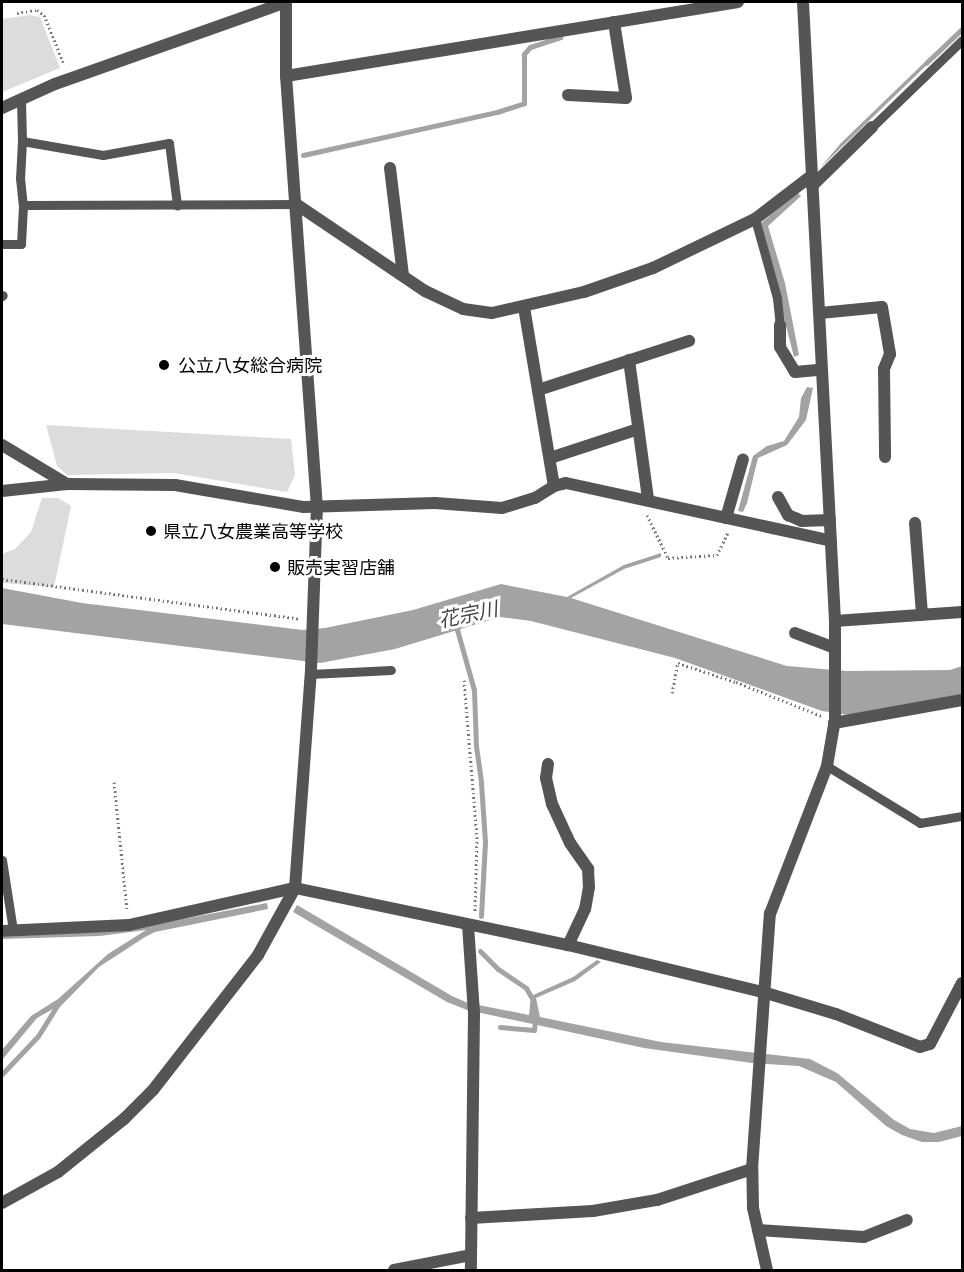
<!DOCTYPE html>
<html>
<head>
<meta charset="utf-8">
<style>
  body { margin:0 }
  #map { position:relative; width:964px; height:1272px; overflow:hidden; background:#fff; font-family:Barlow,"Noto Sans JP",sans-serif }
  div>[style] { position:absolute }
  .green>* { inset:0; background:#dcdcdc }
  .water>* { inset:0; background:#a3a3a3 }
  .stream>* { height:5px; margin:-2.5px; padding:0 2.5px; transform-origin:2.5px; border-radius:2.5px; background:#a3a3a3 }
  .path>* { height:3px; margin-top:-1.5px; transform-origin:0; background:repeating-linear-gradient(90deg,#777 0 1.5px,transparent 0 4.5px) }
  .service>* { height:9px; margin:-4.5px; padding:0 4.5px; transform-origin:4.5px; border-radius:4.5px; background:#555 }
  .minor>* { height:12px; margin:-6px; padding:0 6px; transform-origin:6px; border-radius:6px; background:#555 }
  .tertiary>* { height:12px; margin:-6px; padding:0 6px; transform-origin:6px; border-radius:6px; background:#555 }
  .dots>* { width:16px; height:16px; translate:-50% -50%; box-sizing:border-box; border:3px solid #fff; border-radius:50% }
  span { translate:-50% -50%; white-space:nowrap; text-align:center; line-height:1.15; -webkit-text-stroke:6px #fff; paint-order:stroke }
  .poi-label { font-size:18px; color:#000 }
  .left { translate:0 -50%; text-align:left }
  .water-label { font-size:20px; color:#444; font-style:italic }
  .frame { position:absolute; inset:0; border:3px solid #000; pointer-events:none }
</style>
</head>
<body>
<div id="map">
  <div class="green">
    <i style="clip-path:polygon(30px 15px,40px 17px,60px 68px,2px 92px,2px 19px)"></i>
    <i style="clip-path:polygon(46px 425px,291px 439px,295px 475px,287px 492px,174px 473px,67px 475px,57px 466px)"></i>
    <i style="clip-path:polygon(42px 498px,58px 498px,71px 506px,54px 587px,2px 583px,2px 554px,15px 549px,31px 532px)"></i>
  </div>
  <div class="water">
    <i style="clip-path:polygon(929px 58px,932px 60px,820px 168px,841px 143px)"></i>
    <i style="clip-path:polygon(797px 192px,801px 196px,768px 226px,785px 283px,799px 355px,794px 357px,760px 224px)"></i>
    <i style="clip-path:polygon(807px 387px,813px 388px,806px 420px,787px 445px,758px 458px,747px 503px,743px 512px,738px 511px,753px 456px,767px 446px,784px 441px,799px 417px,801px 398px)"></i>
    <i style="clip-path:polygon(661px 553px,661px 557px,624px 569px,571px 598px,787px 666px,846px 671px,950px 670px,962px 666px,962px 695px,849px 715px,822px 711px,675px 658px,531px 621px,500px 617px,395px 649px,320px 663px,2px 624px,2px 588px,82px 603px,302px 630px,325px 628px,413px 610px,501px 584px,567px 597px,624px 565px)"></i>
    <i style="clip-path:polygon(267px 903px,268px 909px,155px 932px,145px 937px,99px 967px,56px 1011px,53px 1009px,37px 1018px,2px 1060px,2px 1050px,31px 1016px,58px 999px,108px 954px,146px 930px,100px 936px,2px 939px,2px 937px,126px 930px)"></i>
    <i style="clip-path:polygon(297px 905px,452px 996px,468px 1003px,529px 1015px,531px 996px,573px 977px,597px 960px,601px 962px,575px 981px,536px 998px,540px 1017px,661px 1042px,810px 1059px,837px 1073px,894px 1120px,910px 1129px,934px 1133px,962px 1126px,962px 1136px,939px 1142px,922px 1142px,902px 1135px,886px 1126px,836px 1082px,799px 1066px,752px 1063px,644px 1048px,467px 1010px,447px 1002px,293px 912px)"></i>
  </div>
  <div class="stream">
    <i style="left:926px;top:63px;width:50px;rotate:-43.4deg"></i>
    <i style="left:303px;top:155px;width:199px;rotate:-12.5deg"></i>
    <i style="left:497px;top:112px;width:28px;rotate:-18deg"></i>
    <i style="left:524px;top:103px;width:49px;rotate:-90deg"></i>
    <i style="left:524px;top:54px;width:9px;rotate:-49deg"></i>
    <i style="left:530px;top:47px;width:32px;rotate:-18deg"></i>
    <i style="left:456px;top:626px;width:66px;rotate:74.3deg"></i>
    <i style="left:474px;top:690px;width:56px;rotate:88deg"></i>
    <i style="left:476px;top:746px;width:37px;rotate:82deg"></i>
    <i style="left:481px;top:783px;width:59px;rotate:86.1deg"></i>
    <i style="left:485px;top:842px;width:74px;rotate:93.1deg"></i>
    <i style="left:480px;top:951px;width:25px;rotate:45deg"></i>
    <i style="left:498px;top:969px;width:34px;rotate:34deg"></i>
    <i style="left:526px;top:988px;width:14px;rotate:60deg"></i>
    <i style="left:500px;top:1027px;width:34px;rotate:5deg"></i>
    <i style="left:534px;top:1030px;width:10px;rotate:-84deg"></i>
    <i style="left:2px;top:1074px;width:52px;rotate:-46.5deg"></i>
    <i style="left:38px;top:1036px;width:36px;rotate:-58deg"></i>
  </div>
  <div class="path">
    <i style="left:17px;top:13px;width:20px;rotate:-9deg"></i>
    <i style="left:37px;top:10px;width:9px;rotate:36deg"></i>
    <i style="left:44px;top:15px;width:51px;rotate:68deg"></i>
    <i style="left:647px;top:515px;width:48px;rotate:64deg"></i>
    <i style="left:668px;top:558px;width:49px;rotate:-3.5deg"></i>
    <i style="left:717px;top:555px;width:25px;rotate:-64deg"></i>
    <i style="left:2px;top:579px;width:301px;rotate:7.6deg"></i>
    <i style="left:464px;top:680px;width:158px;rotate:85.3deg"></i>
    <i style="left:477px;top:837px;width:74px;rotate:91.5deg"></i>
    <i style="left:672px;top:693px;width:31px;rotate:-79deg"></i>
    <i style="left:678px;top:663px;width:61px;rotate:18.1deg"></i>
    <i style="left:736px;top:682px;width:92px;rotate:21.6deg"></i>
    <i style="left:114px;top:782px;width:130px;rotate:84.2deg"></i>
  </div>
  <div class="service">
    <i style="left:21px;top:100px;width:41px;rotate:88.6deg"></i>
    <i style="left:22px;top:141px;width:82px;rotate:9.8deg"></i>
    <i style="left:103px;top:155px;width:67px;rotate:-10.3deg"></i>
    <i style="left:169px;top:143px;width:63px;rotate:82.6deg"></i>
    <i style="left:872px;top:127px;width:125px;rotate:-44deg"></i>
    <i style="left:22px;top:141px;width:37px;rotate:93deg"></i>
    <i style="left:20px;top:178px;width:27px;rotate:84deg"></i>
    <i style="left:755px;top:219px;width:82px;rotate:74.4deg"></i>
    <i style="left:777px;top:298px;width:27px;rotate:84deg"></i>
    <i style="left:2px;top:244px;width:19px"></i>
    <i style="left:21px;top:244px;width:39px;rotate:-87deg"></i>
    <i style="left:23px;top:205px;width:273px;rotate:-0.2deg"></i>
    <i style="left:2px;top:296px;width:1px;rotate:-45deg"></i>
    <i style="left:310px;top:674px;width:81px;rotate:-2.8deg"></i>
    <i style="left:827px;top:766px;width:109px;rotate:31.5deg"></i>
    <i style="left:920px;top:823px;width:43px;rotate:-9.5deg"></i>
    <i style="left:2px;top:860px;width:71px;rotate:81.1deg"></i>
  </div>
  <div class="minor">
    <i style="left:286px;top:76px;width:458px;rotate:-9.3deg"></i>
    <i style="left:568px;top:95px;width:58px;rotate:3deg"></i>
    <i style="left:626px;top:98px;width:77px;rotate:-99deg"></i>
    <i style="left:390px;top:168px;width:108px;rotate:83.1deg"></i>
    <i style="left:812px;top:186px;width:84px;rotate:-44.5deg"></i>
    <i style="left:296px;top:204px;width:156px;rotate:34deg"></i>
    <i style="left:425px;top:291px;width:42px;rotate:25.3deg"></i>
    <i style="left:463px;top:309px;width:29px;rotate:8deg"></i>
    <i style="left:492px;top:313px;width:94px;rotate:-12.9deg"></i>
    <i style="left:584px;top:292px;width:73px;rotate:-19.2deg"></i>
    <i style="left:653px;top:268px;width:113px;rotate:-25.7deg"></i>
    <i style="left:755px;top:219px;width:71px;rotate:-37.5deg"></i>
    <i style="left:524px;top:307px;width:181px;rotate:80.5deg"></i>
    <i style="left:820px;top:313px;width:62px;rotate:-5.5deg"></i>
    <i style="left:882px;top:307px;width:48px;rotate:80.3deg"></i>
    <i style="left:890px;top:354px;width:16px;rotate:112deg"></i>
    <i style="left:884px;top:369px;width:88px;rotate:89.3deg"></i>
    <i style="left:780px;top:325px;width:22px;rotate:90deg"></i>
    <i style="left:780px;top:347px;width:29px;rotate:59deg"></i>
    <i style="left:795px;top:372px;width:25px;rotate:-5deg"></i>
    <i style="left:629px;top:360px;width:140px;rotate:82.2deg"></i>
    <i style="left:538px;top:390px;width:159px;rotate:-18deg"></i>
    <i style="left:2px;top:445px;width:76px;rotate:31deg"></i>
    <i style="left:550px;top:458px;width:93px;rotate:-18.2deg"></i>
    <i style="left:2px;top:491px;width:65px;rotate:-6.1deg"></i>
    <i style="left:67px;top:484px;width:108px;rotate:0.5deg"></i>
    <i style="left:175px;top:485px;width:131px;rotate:9.7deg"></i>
    <i style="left:304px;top:507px;width:131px;rotate:-1.7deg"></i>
    <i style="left:435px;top:503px;width:67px;rotate:4.3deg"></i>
    <i style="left:502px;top:508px;width:34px;rotate:-17deg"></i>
    <i style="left:535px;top:498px;width:22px;rotate:-32deg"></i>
    <i style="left:554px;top:486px;width:12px;rotate:-14deg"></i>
    <i style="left:566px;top:483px;width:271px;rotate:12.3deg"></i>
    <i style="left:778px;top:497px;width:21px;rotate:61deg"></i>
    <i style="left:788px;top:515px;width:15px;rotate:23deg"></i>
    <i style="left:802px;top:521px;width:28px;rotate:-2deg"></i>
    <i style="left:726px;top:518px;width:61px;rotate:-73.9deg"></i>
    <i style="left:915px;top:523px;width:92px;rotate:85.6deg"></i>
    <i style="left:835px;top:621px;width:127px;rotate:-4.1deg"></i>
    <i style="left:795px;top:633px;width:43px;rotate:20.6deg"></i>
    <i style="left:834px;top:723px;width:130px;rotate:-10.2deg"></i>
    <i style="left:548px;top:764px;width:14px;rotate:98deg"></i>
    <i style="left:546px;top:778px;width:27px;rotate:77deg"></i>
    <i style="left:552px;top:804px;width:43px;rotate:65.2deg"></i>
    <i style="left:570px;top:843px;width:32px;rotate:55deg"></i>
    <i style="left:588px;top:869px;width:18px;rotate:87deg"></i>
    <i style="left:589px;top:887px;width:22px;rotate:100deg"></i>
    <i style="left:585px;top:909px;width:40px;rotate:115deg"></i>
    <i style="left:468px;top:925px;width:89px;rotate:86.1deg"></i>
    <i style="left:474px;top:1014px;width:256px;rotate:90.7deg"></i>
    <i style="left:2px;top:931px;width:127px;rotate:-2.7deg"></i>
    <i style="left:129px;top:925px;width:170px;rotate:-12.6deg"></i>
    <i style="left:295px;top:888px;width:279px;rotate:11.8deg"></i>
    <i style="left:568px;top:945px;width:201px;rotate:13.6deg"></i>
    <i style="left:763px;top:992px;width:76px;rotate:16.8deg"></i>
    <i style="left:836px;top:1014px;width:90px;rotate:21.4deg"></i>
    <i style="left:920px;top:1047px;width:10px;rotate:-17deg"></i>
    <i style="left:930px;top:1044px;width:69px;rotate:-62.3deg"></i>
    <i style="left:2px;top:1203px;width:64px;rotate:-29deg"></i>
    <i style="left:58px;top:1172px;width:85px;rotate:-38.8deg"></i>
    <i style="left:124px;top:1119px;width:41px;rotate:-45deg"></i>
    <i style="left:153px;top:1090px;width:171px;rotate:-52.1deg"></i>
    <i style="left:258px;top:955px;width:77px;rotate:-61.1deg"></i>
    <i style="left:295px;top:888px;width:220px;rotate:-85.8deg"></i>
    <i style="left:311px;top:669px;width:161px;rotate:-87.9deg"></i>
    <i style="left:317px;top:508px;width:433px;rotate:-94.1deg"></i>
    <i style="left:286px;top:76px;width:74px;rotate:-90deg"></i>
    <i style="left:471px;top:1218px;width:122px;rotate:-3.3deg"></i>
    <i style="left:593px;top:1211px;width:65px;rotate:-9.8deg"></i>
    <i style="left:657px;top:1200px;width:100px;rotate:-18.1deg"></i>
    <i style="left:758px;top:1230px;width:106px;rotate:3.8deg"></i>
    <i style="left:864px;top:1237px;width:46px;rotate:-21.6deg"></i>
    <i style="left:394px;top:1270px;width:78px;rotate:-11deg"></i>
    <i style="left:767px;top:1270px;width:64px;rotate:-102.7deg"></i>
    <i style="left:753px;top:1208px;width:39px;rotate:-91deg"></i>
    <i style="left:752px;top:1169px;width:256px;rotate:-86deg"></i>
    <i style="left:770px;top:914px;width:159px;rotate:-68.9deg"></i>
    <i style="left:827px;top:766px;width:48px;rotate:-80.3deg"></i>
    <i style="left:835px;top:719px;width:98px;rotate:-90deg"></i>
    <i style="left:835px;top:621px;width:620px;rotate:-92.96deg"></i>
  </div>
  <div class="tertiary">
    <i style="left:2px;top:108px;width:58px;rotate:-24.4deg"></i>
    <i style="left:55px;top:84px;width:245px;rotate:-19.5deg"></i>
  </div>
  <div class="dots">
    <i style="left:164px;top:365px;background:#000"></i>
    <i style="left:151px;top:531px;background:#000"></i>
    <i style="left:275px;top:567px;background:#000"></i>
  </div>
  <div class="poi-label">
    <span class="left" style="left:178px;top:365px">公立八女総合病院</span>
    <span class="left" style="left:163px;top:531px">県立八女農業高等学校</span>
    <span class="left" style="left:287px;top:567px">販売実習店舗</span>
  </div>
  <div class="water-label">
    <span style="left:468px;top:614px;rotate:-12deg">花宗川</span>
  </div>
  <div class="frame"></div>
</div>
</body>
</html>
